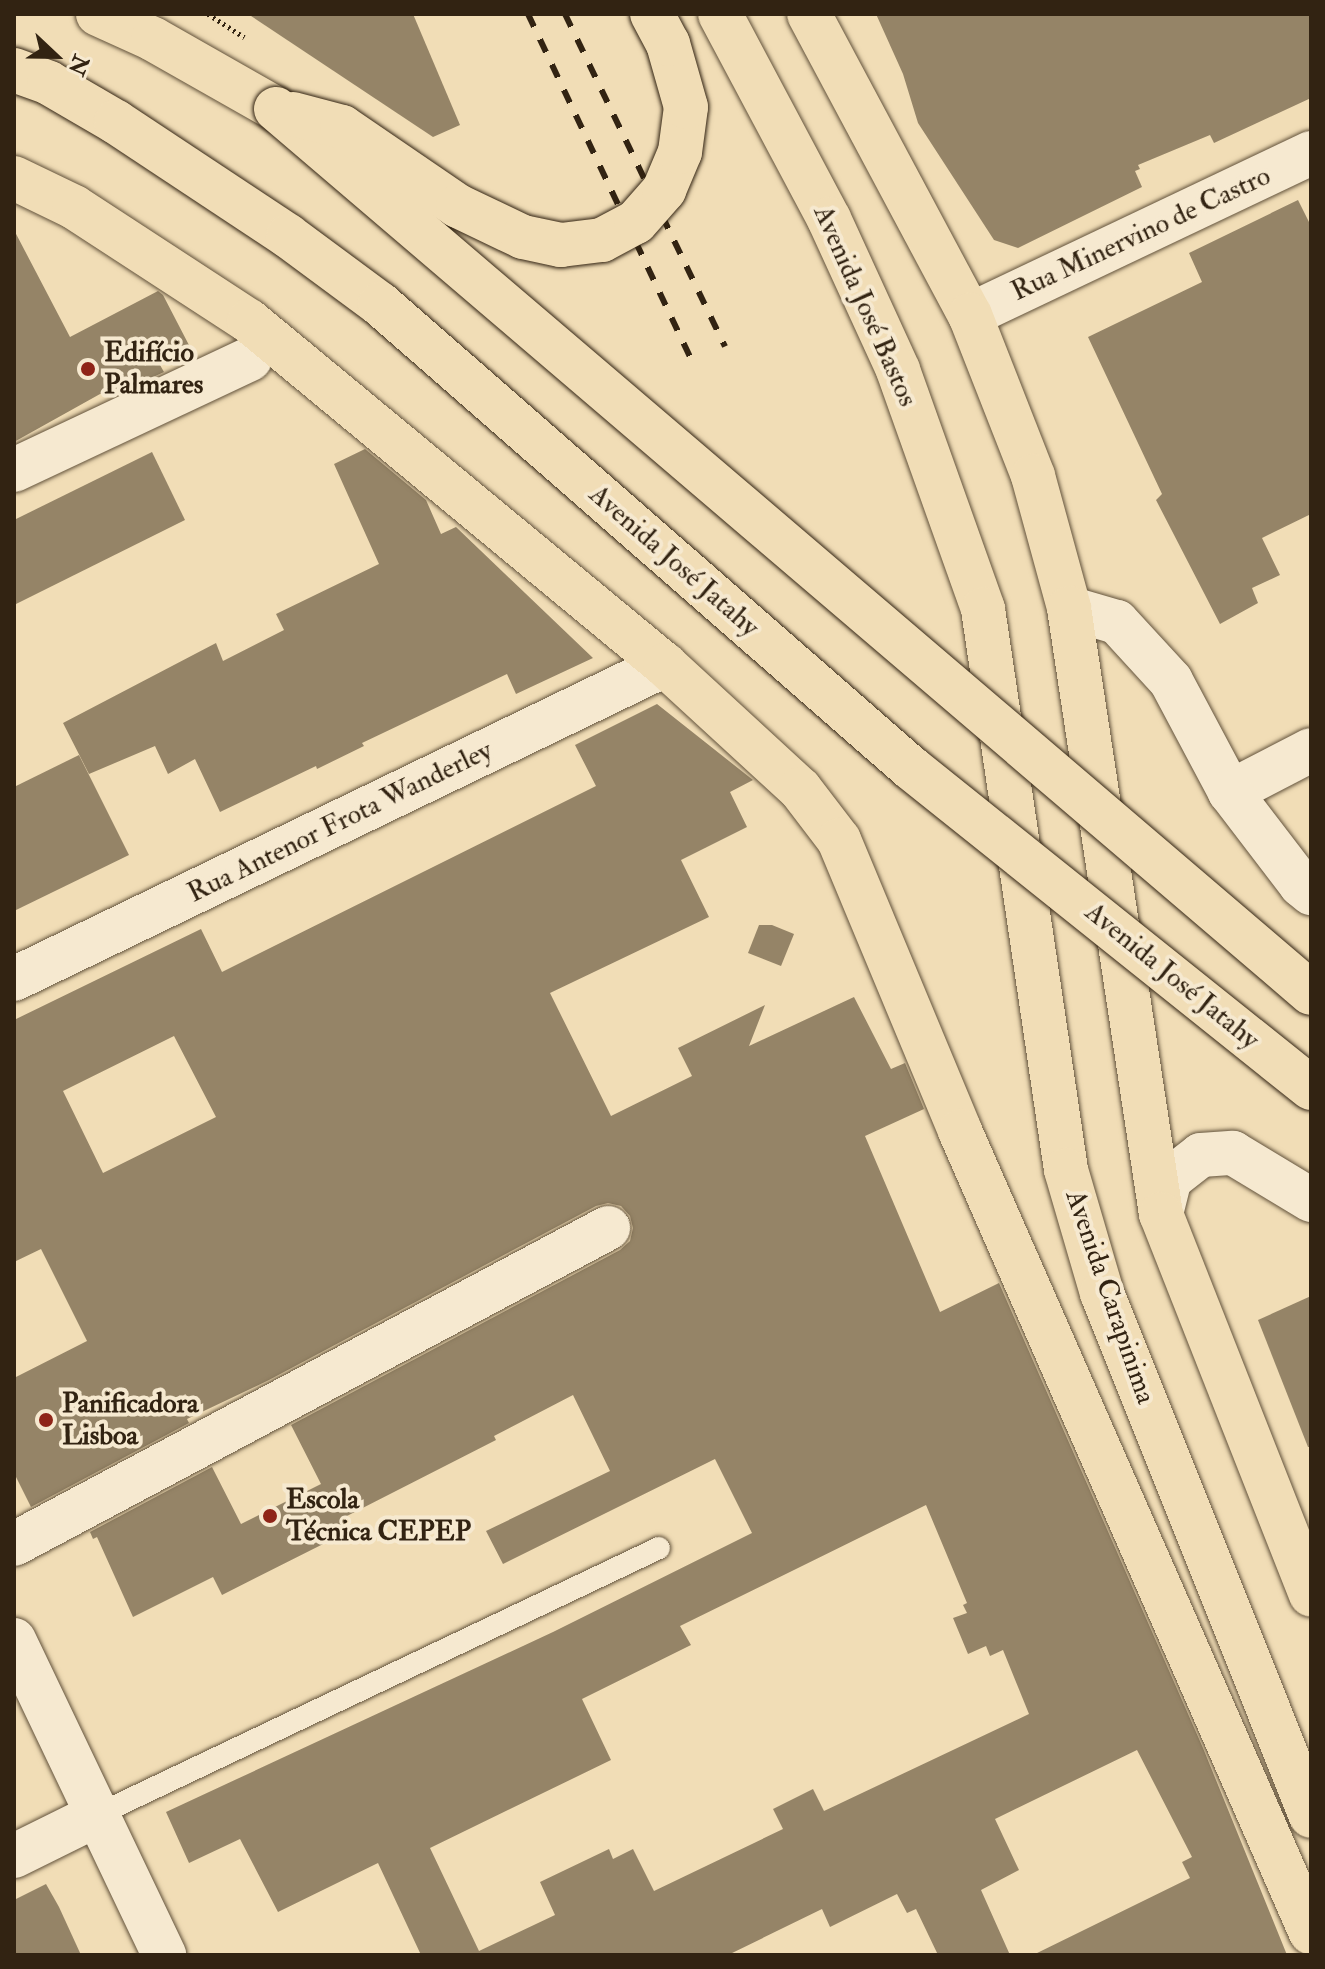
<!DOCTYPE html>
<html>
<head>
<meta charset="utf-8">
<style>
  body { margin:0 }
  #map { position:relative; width:1325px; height:1969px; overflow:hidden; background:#f1ddb6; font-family:"IM FELL Double Pica",serif }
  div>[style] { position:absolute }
  .building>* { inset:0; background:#958467 }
  .path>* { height:5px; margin-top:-2.5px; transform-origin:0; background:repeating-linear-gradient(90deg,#322312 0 2px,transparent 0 6px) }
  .roads { filter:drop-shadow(0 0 2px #62523b) drop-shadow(0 0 2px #62523b) }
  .lane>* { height:22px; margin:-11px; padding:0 11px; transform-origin:11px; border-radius:11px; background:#f6e9d0 }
  .street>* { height:44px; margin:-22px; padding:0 22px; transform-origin:22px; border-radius:22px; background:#f6e9d0 }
  .secondary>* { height:44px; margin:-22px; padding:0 22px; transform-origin:22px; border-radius:22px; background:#f6e9d0 }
  .primary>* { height:44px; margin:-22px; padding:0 22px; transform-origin:22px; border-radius:22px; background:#f1ddb6 }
  .rail>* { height:6px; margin-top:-3px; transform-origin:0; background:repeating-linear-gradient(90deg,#322312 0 14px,transparent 0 28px) }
  .bridges { filter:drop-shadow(0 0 2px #322312) drop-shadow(0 0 2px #322312) }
  .primary-bridge>* { height:44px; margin:-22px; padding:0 22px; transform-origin:22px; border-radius:22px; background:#f1ddb6 }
  .dots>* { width:22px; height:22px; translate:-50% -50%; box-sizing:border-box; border:4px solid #f6e9d0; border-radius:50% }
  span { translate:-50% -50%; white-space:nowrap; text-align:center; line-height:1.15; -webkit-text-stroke:8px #f6e9d0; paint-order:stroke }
  .street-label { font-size:28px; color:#322312 }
  .poi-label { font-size:28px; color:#322312; font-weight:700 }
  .left { translate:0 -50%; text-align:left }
  .frame { position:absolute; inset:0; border:16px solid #322312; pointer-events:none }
  .north { position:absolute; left:16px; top:16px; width:80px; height:80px; -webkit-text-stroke:6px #f6e9d0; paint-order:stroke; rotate:112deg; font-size:22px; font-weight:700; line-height:32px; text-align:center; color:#322312 }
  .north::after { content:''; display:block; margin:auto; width:28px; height:36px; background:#322312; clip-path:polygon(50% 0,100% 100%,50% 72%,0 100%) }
</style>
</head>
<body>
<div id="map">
  <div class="building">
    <i style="clip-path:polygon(248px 14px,413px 14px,460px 125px,433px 137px)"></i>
    <i style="clip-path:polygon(876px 14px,1311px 14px,1311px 98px,1214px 143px,1210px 135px,1138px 165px,1140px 169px,1135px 171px,1142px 187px,1018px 248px,994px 240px,918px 123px,903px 74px)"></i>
    <i style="clip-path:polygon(1298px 200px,1311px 226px,1311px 514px,1262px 538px,1280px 575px,1252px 588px,1258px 603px,1220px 624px,1156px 500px,1162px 494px,1088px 337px,1202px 282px,1189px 253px)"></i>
    <i style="clip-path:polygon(14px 230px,70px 337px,158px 291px,163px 295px,191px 349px,160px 365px,164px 372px,112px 396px,109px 389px,14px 442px)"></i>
    <i style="clip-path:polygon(365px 449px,426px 500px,441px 534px,456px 527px,593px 658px,516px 694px,507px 674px,362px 743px,364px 746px,317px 769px,316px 766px,220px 812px,195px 759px,168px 774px,155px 746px,89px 774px,63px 723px,216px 643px,223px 661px,284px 630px,276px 614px,379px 564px,334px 464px)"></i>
    <i style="clip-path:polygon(152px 452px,185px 520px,14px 605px,14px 520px)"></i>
    <i style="clip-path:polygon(evenodd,657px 704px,753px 780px,730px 792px,747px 827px,681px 860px,709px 917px,550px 993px,611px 1116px,692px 1076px,678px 1048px,765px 1005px,749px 1046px,854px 997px,891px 1069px,905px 1063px,924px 1109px,865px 1136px,940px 1312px,999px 1283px,1203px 1748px,1287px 1955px,1033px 1955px,1190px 1878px,1182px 1862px,1192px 1857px,1137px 1750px,995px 1819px,1019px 1870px,981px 1890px,1010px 1955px,938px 1955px,916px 1909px,907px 1913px,897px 1894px,830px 1927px,822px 1909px,728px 1955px,421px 1955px,378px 1863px,278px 1912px,240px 1839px,189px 1863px,166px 1812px,553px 1632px,752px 1533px,715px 1459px,503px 1564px,486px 1531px,610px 1471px,573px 1395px,494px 1436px,496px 1440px,343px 1518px,349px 1531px,222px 1595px,213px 1577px,133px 1617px,97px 1537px,93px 1539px,90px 1532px,212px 1467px,241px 1524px,321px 1484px,291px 1425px,620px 1250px,630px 1241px,633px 1228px,630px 1216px,621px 1206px,608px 1203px,596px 1206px,269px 1380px,187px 1419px,189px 1423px,31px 1507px,14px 1473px,14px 1378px,87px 1341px,41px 1249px,14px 1262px,14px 1020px,201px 929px,222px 972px,596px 786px,575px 745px,657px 704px,174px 1036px,216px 1117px,103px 1173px,63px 1091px,174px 1036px,657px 704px,926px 1505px,967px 1603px,963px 1605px,967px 1613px,953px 1618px,968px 1654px,986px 1646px,990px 1656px,1003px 1650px,1029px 1714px,824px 1811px,813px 1789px,773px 1809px,783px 1829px,654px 1891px,633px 1849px,613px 1859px,609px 1849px,540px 1882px,555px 1915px,479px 1951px,430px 1848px,611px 1760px,582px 1699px,691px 1645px,680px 1626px,926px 1505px)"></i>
    <i style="clip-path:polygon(79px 755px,129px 855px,14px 911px,14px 787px)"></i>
    <i style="clip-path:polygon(759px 925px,772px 925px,794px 934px,781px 966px,748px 953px)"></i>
    <i style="clip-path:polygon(1311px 1296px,1311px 1447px,1308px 1447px,1258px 1320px)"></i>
    <i style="clip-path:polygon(46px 1884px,59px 1907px,81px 1955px,14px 1955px,14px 1900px)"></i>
  </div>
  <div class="path">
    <i style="left:208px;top:14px;width:43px;rotate:32.6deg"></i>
  </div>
  <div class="roads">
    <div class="lane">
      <i style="left:97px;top:1815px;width:622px;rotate:-25.41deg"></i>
    </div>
    <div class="street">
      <i style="left:970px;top:315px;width:378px;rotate:-25.4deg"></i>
      <i style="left:14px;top:470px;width:261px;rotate:-25.2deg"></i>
      <i style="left:1230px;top:792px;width:91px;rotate:-27.4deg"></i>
      <i style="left:14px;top:979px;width:723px;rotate:-25.75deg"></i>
      <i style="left:1161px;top:1214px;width:36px;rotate:-76deg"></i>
      <i style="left:1170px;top:1179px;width:39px;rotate:-38deg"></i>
      <i style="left:1201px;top:1155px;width:32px;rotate:-4deg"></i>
      <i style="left:1233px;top:1153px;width:91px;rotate:31.1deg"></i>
      <i style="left:14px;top:1544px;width:673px;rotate:-28.01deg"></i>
      <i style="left:14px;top:1856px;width:93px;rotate:-26.3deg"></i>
    </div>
    <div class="secondary">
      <i style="left:1069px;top:608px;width:50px;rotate:16.3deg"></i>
      <i style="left:1117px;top:622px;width:80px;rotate:47.5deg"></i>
      <i style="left:1171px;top:681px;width:126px;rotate:62deg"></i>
      <i style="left:1230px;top:792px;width:117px;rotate:52.6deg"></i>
      <i style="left:1301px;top:885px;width:13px;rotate:39deg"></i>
      <i style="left:14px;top:1640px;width:349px;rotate:64.5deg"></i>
    </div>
    <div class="primary">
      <i style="left:98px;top:14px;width:60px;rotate:24.4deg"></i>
      <i style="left:153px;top:39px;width:142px;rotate:29.6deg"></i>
      <i style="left:720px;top:14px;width:232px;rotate:62deg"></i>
      <i style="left:829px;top:219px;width:166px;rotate:65.4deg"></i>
      <i style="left:898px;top:370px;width:254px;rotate:70.4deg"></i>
      <i style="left:983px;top:609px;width:567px;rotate:81.58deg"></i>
      <i style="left:1066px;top:1170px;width:128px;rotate:73.7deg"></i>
      <i style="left:1102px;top:1293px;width:563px;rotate:68.22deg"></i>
      <i style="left:809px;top:14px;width:341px;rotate:61.9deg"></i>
      <i style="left:970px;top:315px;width:173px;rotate:68.6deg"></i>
      <i style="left:1033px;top:476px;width:137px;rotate:74.7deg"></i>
      <i style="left:1069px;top:608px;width:613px;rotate:81.37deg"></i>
      <i style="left:1161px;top:1214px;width:409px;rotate:68.5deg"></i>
      <i style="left:14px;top:178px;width:67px;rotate:25.8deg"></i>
      <i style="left:74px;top:207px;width:209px;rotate:33.1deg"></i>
      <i style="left:249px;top:321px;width:540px;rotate:39.59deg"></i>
      <i style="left:665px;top:665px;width:183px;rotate:42.6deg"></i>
      <i style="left:800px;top:789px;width:64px;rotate:52.6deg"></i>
      <i style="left:839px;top:840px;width:315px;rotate:67.4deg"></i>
      <i style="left:960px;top:1131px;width:875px;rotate:66.36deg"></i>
    </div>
  </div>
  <div class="rail">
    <i style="left:528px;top:14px;width:384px;rotate:64.7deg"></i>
    <i style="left:565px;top:14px;width:369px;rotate:64.3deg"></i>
  </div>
  <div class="bridges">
    <div class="primary-bridge">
      <i style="left:14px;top:70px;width:37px;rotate:20deg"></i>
      <i style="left:49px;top:83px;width:78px;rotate:30.2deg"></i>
      <i style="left:116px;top:122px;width:206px;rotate:33.5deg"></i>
      <i style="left:288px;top:236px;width:114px;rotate:36.5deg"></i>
      <i style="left:380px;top:304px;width:705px;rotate:41.15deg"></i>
      <i style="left:911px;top:768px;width:512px;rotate:38.66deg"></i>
      <i style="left:276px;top:109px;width:1361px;rotate:40.5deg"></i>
      <i style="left:293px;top:114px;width:51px;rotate:14.9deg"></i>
      <i style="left:342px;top:127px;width:140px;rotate:34.3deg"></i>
      <i style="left:458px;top:206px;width:72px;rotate:25.5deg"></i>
      <i style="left:523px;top:237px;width:39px;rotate:12deg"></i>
      <i style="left:561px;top:245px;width:41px;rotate:-7deg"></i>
      <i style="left:602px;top:240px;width:38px;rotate:-28deg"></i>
      <i style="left:636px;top:222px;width:43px;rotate:-48.8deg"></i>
      <i style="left:664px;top:190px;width:41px;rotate:-67.2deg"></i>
      <i style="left:680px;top:152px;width:45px;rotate:-82.4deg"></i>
      <i style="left:686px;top:107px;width:66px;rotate:-105.9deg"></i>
      <i style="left:668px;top:44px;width:34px;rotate:-118deg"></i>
    </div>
  </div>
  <div class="dots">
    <i style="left:88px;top:369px;background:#8f2418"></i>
    <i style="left:46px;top:1420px;background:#8f2418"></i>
    <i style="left:270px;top:1516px;background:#8f2418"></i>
  </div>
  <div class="street-label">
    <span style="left:1141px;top:234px;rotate:-25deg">Rua Minervino de Castro</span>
    <span style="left:865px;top:306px;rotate:66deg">Avenida José Bastos</span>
    <span style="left:674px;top:561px;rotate:41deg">Avenida José Jatahy</span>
    <span style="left:340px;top:822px;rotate:-26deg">Rua Antenor Frota Wanderley</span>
    <span style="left:1172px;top:976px;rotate:39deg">Avenida José Jatahy</span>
    <span style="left:1110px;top:1297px;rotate:71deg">Avenida Carapinima</span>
  </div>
  <div class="poi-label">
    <span class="left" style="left:104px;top:369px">Edifício<br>Palmares</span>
    <span class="left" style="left:62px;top:1420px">Panificadora<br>Lisboa</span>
    <span class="left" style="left:286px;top:1516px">Escola<br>Técnica CEPEP</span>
  </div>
  <div class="frame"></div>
  <div class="north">N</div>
</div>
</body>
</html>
